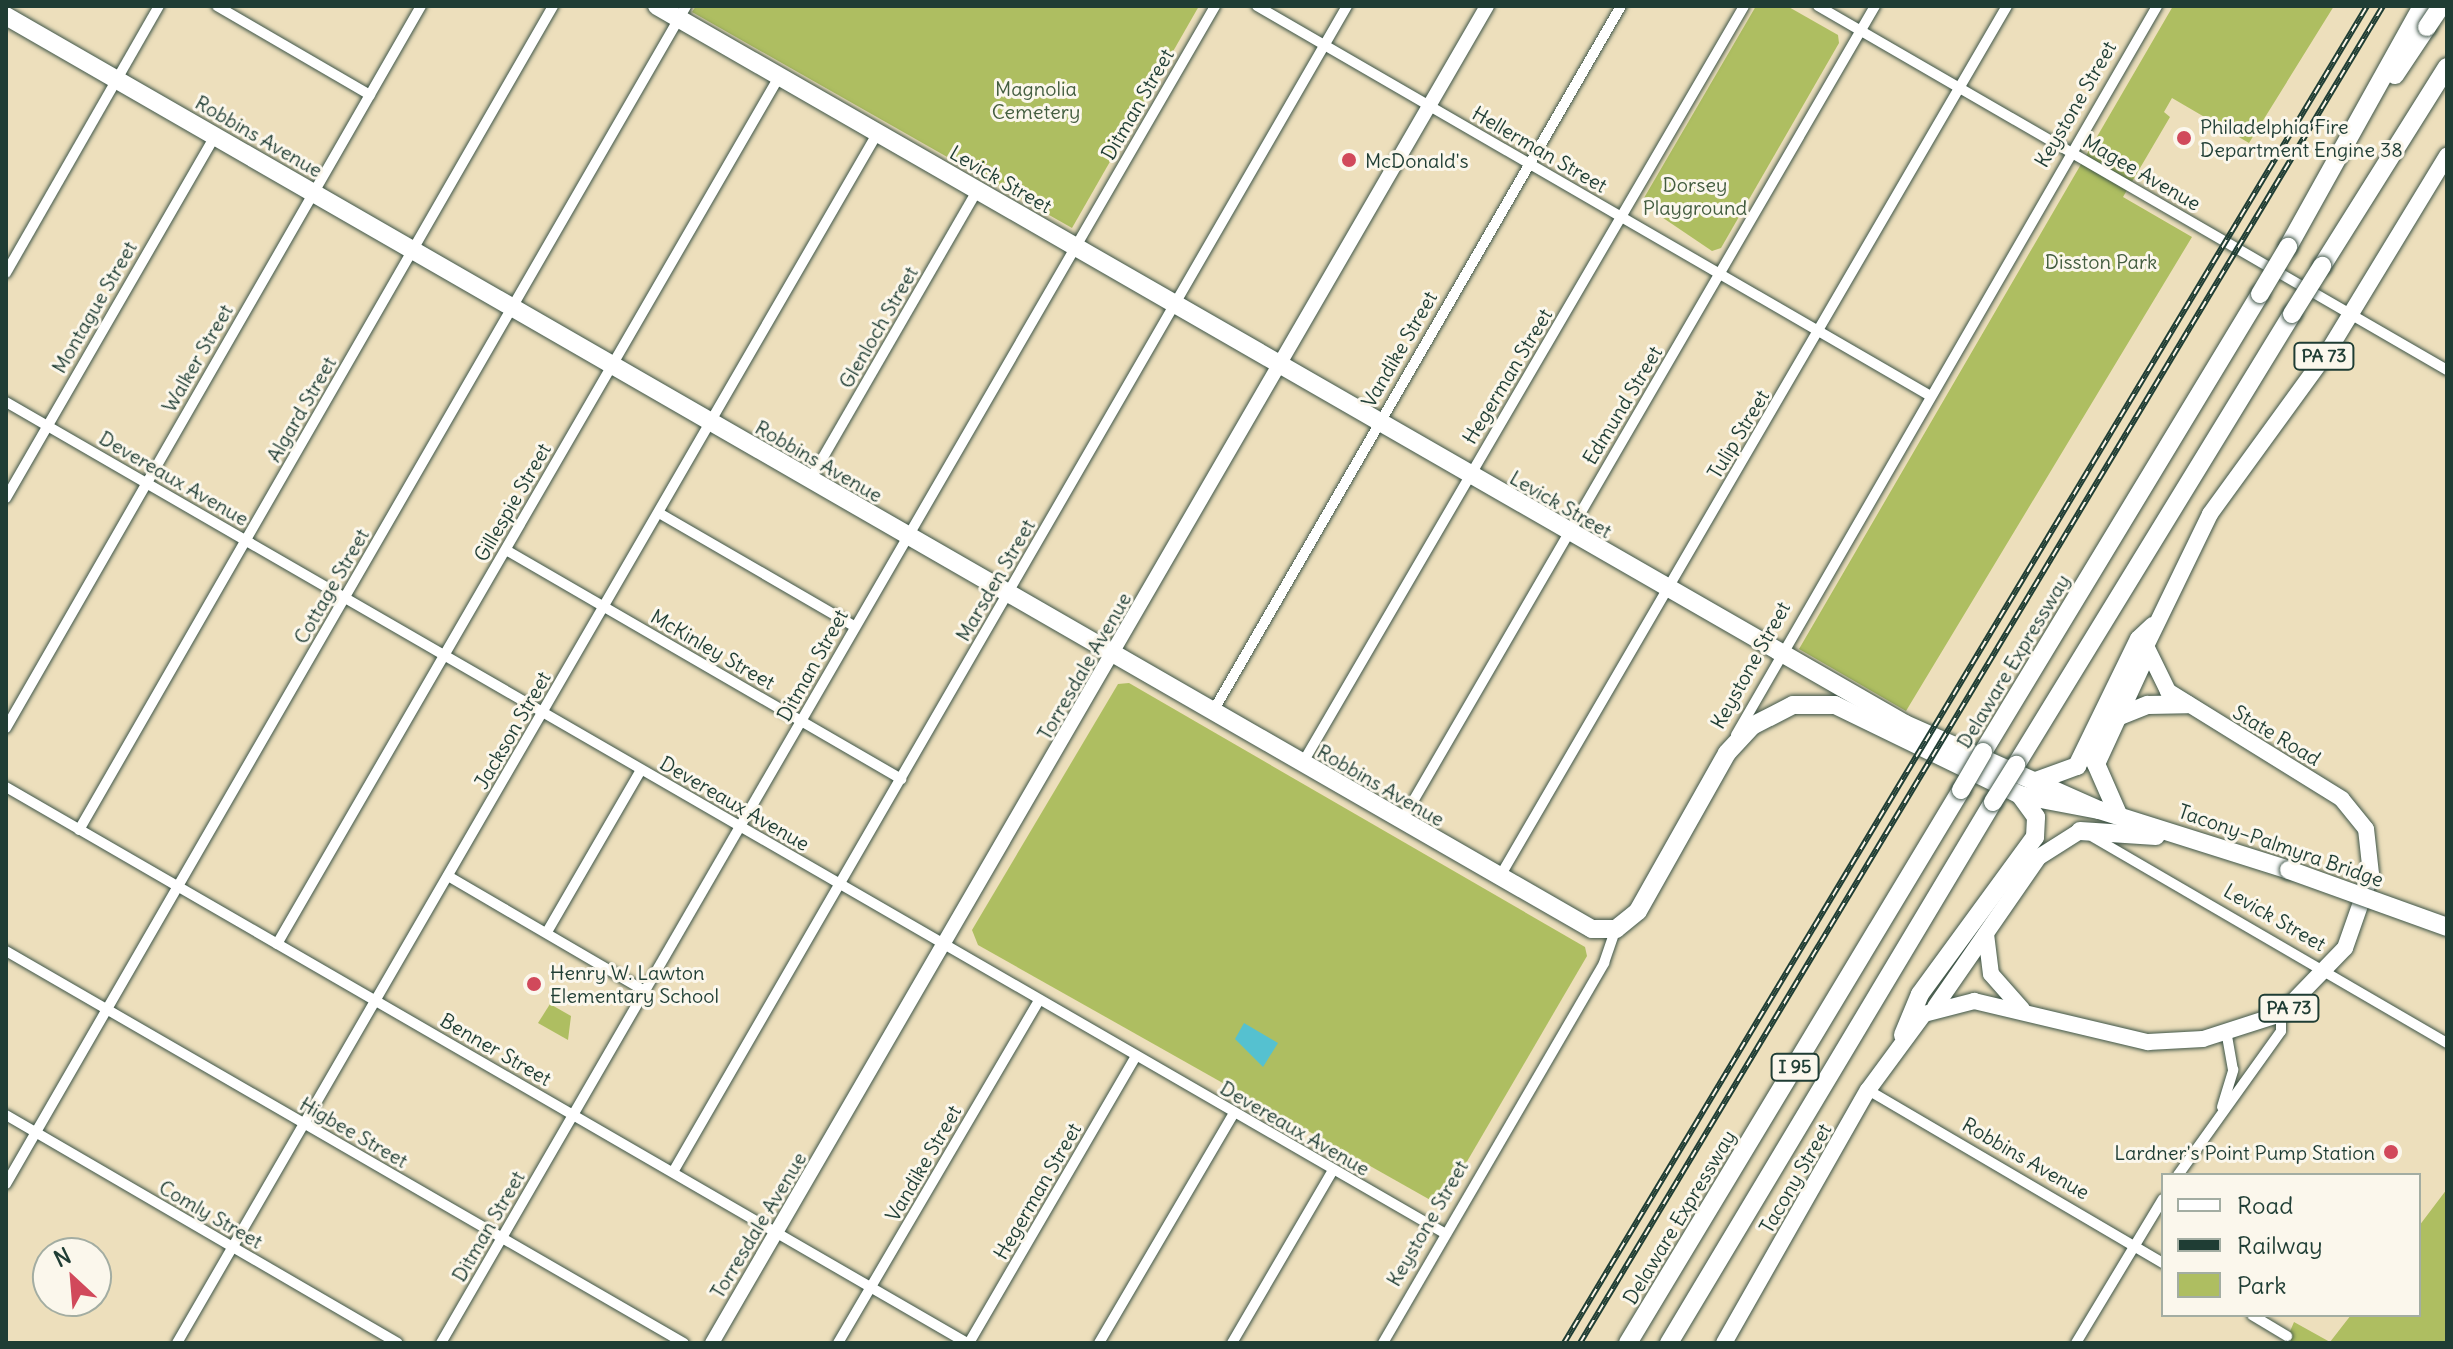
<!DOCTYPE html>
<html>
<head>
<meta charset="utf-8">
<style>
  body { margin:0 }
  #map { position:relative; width:2453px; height:1349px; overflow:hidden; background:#eddfbc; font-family:Delius,sans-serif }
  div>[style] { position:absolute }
  .green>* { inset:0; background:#aebe61 }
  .water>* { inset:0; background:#55c1d0 }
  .roads { filter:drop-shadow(0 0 2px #3e5548) drop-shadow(0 0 2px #3e5548) }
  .street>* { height:10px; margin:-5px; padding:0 5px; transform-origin:5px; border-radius:5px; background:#fff }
  .secondary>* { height:14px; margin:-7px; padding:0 7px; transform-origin:7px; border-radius:7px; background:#fff }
  .primary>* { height:16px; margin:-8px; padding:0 8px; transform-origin:8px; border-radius:8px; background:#fff }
  .highway>* { height:18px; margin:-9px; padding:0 9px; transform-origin:9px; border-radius:9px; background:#fff }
  .rail>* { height:6px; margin-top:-3px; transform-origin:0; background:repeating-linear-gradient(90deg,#fbf7ec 0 9px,#1f3d34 0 18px); box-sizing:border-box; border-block:2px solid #1f3d34 }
  .bridges { filter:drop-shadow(0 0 2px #3e5548) drop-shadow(0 0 2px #3e5548) }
  .highway-bridge>* { height:18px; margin:-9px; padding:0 9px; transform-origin:9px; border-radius:9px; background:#fff }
  .dots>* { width:22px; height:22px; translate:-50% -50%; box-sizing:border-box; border:4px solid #fbf7ec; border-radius:50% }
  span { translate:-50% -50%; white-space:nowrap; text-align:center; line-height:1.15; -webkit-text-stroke:6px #fbf7ec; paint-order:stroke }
  .shield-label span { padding:2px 6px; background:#fbf7ec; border:2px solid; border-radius:6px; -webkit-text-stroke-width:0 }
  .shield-label { font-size:18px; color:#1f3d34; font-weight:700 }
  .park-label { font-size:20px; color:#435d3f }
  .street-label { font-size:20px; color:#1f3d34 }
  .poi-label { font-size:20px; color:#1f3d34 }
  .left { translate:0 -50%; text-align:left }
  .right { translate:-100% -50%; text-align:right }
  .frame { position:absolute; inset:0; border:8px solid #1f3d34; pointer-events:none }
  .legend { position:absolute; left:2161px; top:1173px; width:260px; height:144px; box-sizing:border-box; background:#fbf7ec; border:2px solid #a3ada2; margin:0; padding:10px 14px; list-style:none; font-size:24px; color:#1f3d34 }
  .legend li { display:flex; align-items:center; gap:16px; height:40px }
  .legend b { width:40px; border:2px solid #a3ada2 }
  .north { position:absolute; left:32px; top:1237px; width:80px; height:80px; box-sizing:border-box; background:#fbf7ec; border:2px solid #a3ada2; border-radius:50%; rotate:334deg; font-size:22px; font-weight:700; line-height:32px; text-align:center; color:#1f3d34 }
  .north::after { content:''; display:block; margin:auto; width:28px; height:36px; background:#d1495b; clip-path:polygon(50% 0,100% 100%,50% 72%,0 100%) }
</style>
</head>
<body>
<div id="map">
  <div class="green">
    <i style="clip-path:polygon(696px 6px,1199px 6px,1072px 228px,692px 12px)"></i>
    <i style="clip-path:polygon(1756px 6px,1787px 6px,1838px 35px,1839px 43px,1721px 248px,1712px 251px,1641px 203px)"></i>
    <i style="clip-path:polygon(2173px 6px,2334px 6px,2249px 143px,2172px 98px,2164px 112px,2170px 117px,2123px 197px,2192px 237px,1906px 711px,1799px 649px)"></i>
    <i style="clip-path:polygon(1129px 683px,1585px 947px,1587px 956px,1441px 1206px,978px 945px,972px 930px,1118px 684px)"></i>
    <i style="clip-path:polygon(550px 1004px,571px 1016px,568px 1040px,538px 1023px)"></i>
    <i style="clip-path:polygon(2447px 1189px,2447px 1343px,2285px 1343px,2294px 1322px,2330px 1342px,2351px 1315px,2419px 1315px,2419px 1226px)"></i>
  </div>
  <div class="water">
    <i style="clip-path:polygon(1244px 1023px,1278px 1043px,1263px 1067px,1235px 1039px)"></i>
  </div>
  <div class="roads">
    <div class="street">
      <i style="left:217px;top:6px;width:177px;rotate:30.2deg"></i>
      <i style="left:1257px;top:6px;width:776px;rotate:30.07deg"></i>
      <i style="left:1818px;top:6px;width:727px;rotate:30.06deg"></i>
      <i style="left:6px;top:273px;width:308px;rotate:-60.2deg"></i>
      <i style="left:6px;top:402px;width:1663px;rotate:30.02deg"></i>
      <i style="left:810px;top:480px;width:334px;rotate:-60deg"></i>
      <i style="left:6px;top:498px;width:418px;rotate:-60deg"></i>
      <i style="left:659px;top:513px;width:225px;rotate:30.1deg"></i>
      <i style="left:506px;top:550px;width:457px;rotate:30.1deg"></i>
      <i style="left:1212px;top:713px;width:817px;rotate:-59.95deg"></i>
      <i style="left:6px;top:728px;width:833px;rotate:-60.11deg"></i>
      <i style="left:1736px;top:735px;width:842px;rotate:-59.99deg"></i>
      <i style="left:1302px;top:764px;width:877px;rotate:-59.75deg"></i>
      <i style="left:6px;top:787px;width:1110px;rotate:30.05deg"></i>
      <i style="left:1401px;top:822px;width:944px;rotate:-59.85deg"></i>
      <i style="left:79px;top:830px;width:951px;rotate:-60.09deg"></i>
      <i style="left:2093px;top:837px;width:410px;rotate:30.2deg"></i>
      <i style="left:448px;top:876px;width:228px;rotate:30.3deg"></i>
      <i style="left:1499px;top:878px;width:1009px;rotate:-59.78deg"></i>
      <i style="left:547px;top:932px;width:187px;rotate:-59.9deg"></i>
      <i style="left:277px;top:944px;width:1002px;rotate:-59.93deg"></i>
      <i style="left:6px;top:951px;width:783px;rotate:30.04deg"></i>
      <i style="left:1868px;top:1090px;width:342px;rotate:30.4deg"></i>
      <i style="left:2222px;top:1107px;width:39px;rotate:-73deg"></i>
      <i style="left:2233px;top:1070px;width:36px;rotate:-100deg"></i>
      <i style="left:6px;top:1115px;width:453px;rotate:30.2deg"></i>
      <i style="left:673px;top:1172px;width:1347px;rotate:-59.97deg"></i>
      <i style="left:2178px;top:1175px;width:177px;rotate:-54.4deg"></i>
      <i style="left:2281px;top:1031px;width:17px;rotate:-90deg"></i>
      <i style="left:6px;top:1184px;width:1360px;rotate:-60deg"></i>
      <i style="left:2252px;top:1315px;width:41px;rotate:31deg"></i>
      <i style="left:177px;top:1343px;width:1397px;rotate:-59.93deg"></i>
      <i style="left:441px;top:1343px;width:1545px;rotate:-59.93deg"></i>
      <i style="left:838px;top:1343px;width:398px;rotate:-59.6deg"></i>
      <i style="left:969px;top:1343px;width:332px;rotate:-59.8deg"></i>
      <i style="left:1099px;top:1343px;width:267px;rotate:-59.6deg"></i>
      <i style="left:1232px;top:1343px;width:200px;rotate:-59.7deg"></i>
      <i style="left:1383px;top:1343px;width:440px;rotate:-59.8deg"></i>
      <i style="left:1604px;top:963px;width:36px;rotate:-71deg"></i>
      <i style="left:2076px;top:1343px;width:168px;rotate:-58.9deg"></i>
    </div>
    <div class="secondary">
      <i style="left:712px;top:1343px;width:1545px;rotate:-59.9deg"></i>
    </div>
    <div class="primary">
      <i style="left:1986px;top:934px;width:40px;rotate:82.9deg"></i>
      <i style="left:1991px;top:974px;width:47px;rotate:48.5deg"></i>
      <i style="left:1935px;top:1007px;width:183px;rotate:-55.3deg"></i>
      <i style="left:2039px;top:857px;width:49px;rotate:-32.4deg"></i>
      <i style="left:1724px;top:1343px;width:291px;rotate:-60.4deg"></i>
      <i style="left:1868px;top:1090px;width:94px;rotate:-53.6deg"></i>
      <i style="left:1924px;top:1014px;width:52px;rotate:-14.6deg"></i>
      <i style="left:1974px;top:1001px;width:179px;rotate:13.3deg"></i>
      <i style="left:2148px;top:1042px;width:55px;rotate:-3.1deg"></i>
      <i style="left:2203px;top:1039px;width:82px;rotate:-17.8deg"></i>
      <i style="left:2281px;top:1014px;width:92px;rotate:-45.9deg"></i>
      <i style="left:2345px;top:948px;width:78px;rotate:-70.6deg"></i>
      <i style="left:2371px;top:874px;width:45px;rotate:-96.3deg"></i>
      <i style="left:2366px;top:829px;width:38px;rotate:-129deg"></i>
      <i style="left:2342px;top:799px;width:205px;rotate:-148.2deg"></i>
      <i style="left:2168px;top:691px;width:50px;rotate:-116.1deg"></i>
      <i style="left:2146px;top:646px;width:147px;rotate:-64.1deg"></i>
      <i style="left:2210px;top:514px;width:199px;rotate:-54deg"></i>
      <i style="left:2327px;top:353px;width:231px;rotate:-58.7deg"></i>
    </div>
    <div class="highway">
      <i style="left:657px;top:6px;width:1440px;rotate:29.91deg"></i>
      <i style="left:1905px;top:724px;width:212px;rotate:23.9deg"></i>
      <i style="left:2099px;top:810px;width:199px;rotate:17.5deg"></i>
      <i style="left:6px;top:16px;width:1830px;rotate:29.93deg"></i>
      <i style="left:1592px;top:929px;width:24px"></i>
      <i style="left:1616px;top:929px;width:28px;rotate:-39deg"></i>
      <i style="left:1638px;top:911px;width:181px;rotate:-60.6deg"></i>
      <i style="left:1727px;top:753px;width:37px;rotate:-47deg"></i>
      <i style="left:1752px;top:726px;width:46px;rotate:-27.1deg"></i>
      <i style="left:1793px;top:705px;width:42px"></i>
      <i style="left:1835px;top:705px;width:206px;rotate:25.9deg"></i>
      <i style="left:2020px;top:795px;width:80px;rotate:10.8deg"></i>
      <i style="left:2395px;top:75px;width:58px;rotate:-56.3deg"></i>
      <i style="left:2288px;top:247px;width:276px;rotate:-60.9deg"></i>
      <i style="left:2322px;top:266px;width:235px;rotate:-57.9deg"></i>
      <i style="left:2115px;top:718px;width:35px;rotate:-22deg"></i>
      <i style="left:2148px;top:705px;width:39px;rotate:-1deg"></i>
      <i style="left:1983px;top:752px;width:535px;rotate:-58.83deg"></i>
      <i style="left:2016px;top:765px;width:529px;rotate:-58.53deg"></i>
      <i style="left:2036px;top:781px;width:44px;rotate:-20.1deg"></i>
      <i style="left:2077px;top:766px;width:141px;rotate:-64deg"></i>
      <i style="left:2139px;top:639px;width:19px;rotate:-43deg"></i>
      <i style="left:2118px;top:814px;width:55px;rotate:-113.7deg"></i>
      <i style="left:2096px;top:764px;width:122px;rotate:-65.3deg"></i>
      <i style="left:2080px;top:831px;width:76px;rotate:3.8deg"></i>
      <i style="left:1903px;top:1035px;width:44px;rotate:-67.5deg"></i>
      <i style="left:1920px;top:994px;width:195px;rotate:-53.8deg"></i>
      <i style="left:2035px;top:837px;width:20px;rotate:-87deg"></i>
      <i style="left:2036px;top:817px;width:27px;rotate:-126deg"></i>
      <i style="left:1628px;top:1343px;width:646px;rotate:-58.94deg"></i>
      <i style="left:1669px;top:1343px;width:631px;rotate:-59.08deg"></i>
    </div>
  </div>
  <div class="rail">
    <i style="left:1564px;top:1343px;width:1560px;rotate:-59.01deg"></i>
    <i style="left:1580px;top:1343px;width:1560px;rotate:-59.01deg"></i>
  </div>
  <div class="bridges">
    <div class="highway-bridge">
      <i style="left:2427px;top:27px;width:25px;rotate:-56deg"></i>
      <i style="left:2260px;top:294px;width:55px;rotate:-59.2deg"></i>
      <i style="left:2292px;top:314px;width:57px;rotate:-58deg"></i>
      <i style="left:1961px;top:790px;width:44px;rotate:-59.9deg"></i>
      <i style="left:1993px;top:802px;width:44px;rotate:-58.1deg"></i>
      <i style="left:2289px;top:870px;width:168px;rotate:19.8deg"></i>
    </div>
  </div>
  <div class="dots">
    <i style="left:2184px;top:138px;background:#d1495b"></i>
    <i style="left:1349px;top:160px;background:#d1495b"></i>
    <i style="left:534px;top:984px;background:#d1495b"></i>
    <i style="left:2391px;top:1152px;background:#d1495b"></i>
  </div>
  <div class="shield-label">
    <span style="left:2324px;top:356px">PA 73</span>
    <span style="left:2289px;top:1008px">PA 73</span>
    <span style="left:1795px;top:1067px">I 95</span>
  </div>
  <div class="park-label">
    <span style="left:1036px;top:100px">Magnolia<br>Cemetery</span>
    <span style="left:1695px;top:196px">Dorsey<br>Playground</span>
    <span style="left:2101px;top:261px">Disston Park</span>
  </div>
  <div class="street-label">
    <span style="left:1137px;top:104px;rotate:-60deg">Ditman Street</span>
    <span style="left:2075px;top:104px;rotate:-60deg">Keystone Street</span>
    <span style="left:259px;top:136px;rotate:30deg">Robbins Avenue</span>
    <span style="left:1540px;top:149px;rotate:30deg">Hellerman Street</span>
    <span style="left:2142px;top:172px;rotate:30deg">Magee Avenue</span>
    <span style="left:1001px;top:179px;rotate:30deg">Levick Street</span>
    <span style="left:94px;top:307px;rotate:-60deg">Montague Street</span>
    <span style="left:878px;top:327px;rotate:-60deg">Glenloch Street</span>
    <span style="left:1399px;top:349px;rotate:-60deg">Vandike Street</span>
    <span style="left:197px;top:358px;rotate:-60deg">Walker Street</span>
    <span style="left:1507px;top:376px;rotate:-59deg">Hegerman Street</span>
    <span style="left:1622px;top:405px;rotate:-59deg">Edmund Street</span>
    <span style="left:301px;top:409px;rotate:-60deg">Algard Street</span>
    <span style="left:1738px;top:434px;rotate:-59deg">Tulip Street</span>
    <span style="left:819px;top:461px;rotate:30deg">Robbins Avenue</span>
    <span style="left:174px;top:478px;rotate:30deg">Devereaux Avenue</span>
    <span style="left:512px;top:502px;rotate:-60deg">Gillespie Street</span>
    <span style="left:1561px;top:504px;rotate:30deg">Levick Street</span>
    <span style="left:995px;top:580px;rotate:-60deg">Marsden Street</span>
    <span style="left:331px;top:586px;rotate:-60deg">Cottage Street</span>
    <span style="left:713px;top:649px;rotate:30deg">McKinley Street</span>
    <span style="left:2013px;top:661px;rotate:-59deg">Delaware Expressway</span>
    <span style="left:812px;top:665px;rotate:-61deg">Ditman Street</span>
    <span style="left:1750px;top:665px;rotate:-61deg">Keystone Street</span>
    <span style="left:1084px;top:666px;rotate:-60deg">Torresdale Avenue</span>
    <span style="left:512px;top:730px;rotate:-60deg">Jackson Street</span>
    <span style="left:2277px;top:735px;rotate:31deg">State Road</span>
    <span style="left:1381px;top:785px;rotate:30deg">Robbins Avenue</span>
    <span style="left:735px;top:803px;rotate:30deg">Devereaux Avenue</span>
    <span style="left:2281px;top:845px;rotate:19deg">Tacony–Palmyra Bridge</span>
    <span style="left:2275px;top:917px;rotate:30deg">Levick Street</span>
    <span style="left:496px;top:1049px;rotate:30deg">Benner Street</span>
    <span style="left:1295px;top:1128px;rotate:30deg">Devereaux Avenue</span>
    <span style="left:354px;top:1132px;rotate:30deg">Higbee Street</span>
    <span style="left:2026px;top:1158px;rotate:30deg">Robbins Avenue</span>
    <span style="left:923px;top:1163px;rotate:-60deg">Vandike Street</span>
    <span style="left:1795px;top:1178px;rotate:-60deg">Tacony Street</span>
    <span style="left:1037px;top:1191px;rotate:-60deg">Hegerman Street</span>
    <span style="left:211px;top:1214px;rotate:30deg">Comly Street</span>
    <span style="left:1679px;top:1217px;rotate:-59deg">Delaware Expressway</span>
    <span style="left:1427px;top:1223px;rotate:-60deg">Keystone Street</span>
    <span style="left:758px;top:1225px;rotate:-59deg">Torresdale Avenue</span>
    <span style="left:488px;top:1226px;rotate:-60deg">Ditman Street</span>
  </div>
  <div class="poi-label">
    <span class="left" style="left:2200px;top:138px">Philadelphia Fire<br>Department Engine 38</span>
    <span class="left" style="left:1365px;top:160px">McDonald's</span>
    <span class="left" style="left:550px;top:984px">Henry W. Lawton<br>Elementary School</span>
    <span class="right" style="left:2375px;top:1152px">Lardner's Point Pump Station</span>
  </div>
  <div class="frame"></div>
  <ul class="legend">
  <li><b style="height:10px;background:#fff"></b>Road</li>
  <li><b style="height:10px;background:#1f3d34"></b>Railway</li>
  <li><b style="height:22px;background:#aebe61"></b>Park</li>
  </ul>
  <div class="north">N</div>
</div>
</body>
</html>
